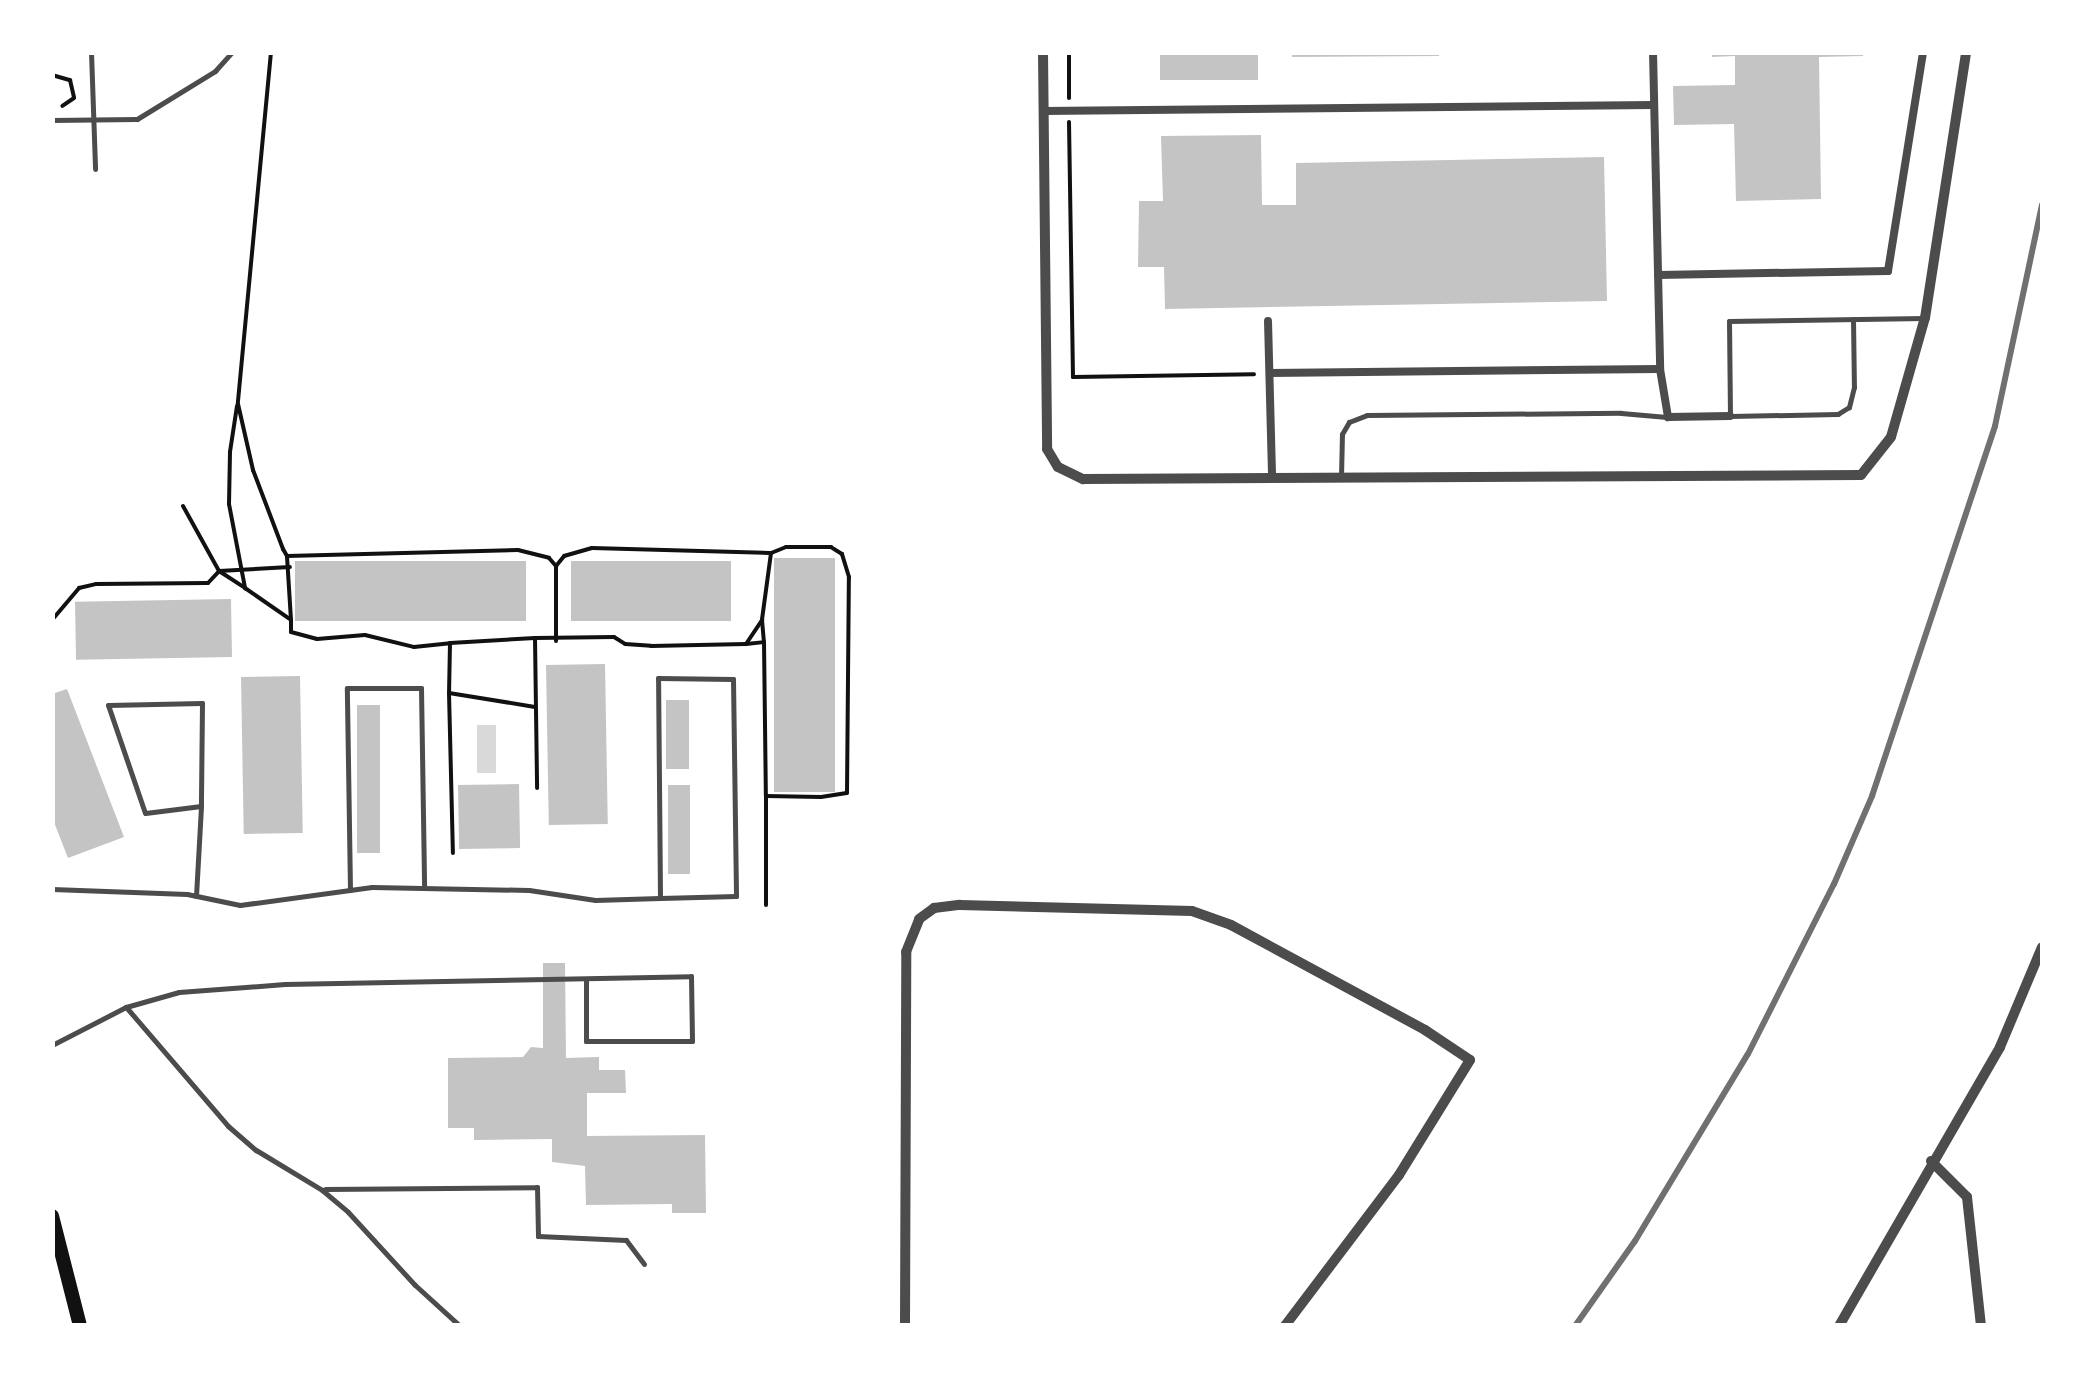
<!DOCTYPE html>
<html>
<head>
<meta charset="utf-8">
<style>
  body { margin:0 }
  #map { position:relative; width:2095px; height:1378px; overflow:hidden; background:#fff; font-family:"DejaVu Sans",sans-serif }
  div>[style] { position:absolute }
  .water>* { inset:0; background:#d9d9d9; transform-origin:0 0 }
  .building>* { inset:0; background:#c4c4c4; transform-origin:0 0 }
  .path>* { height:4px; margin:-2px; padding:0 2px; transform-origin:2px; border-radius:2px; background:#111 }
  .service>* { height:5px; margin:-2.5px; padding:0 2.5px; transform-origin:2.5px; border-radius:2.5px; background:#4c4c4c }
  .pedestrian>* { height:8px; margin:-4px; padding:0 4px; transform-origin:4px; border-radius:4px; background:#4c4c4c }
  .minor>* { height:10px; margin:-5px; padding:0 5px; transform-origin:5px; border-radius:5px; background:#4c4c4c }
  .secondary>* { height:14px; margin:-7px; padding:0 7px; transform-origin:7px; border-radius:7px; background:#111 }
  .rail>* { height:6px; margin:-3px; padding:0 3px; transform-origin:3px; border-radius:3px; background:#707070 }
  span { translate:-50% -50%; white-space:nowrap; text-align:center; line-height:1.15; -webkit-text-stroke:10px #fff; paint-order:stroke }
  .frame { position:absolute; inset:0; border:55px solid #fff; pointer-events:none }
</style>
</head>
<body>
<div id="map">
  <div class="water">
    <i style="left:477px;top:725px;width:19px;height:48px"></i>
  </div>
  <div class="building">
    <i style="left:1160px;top:52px;width:98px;height:28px"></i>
    <i style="clip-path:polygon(1292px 52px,1439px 52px,1439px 56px,1292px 57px)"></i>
    <i style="clip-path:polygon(1712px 52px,1863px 52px,1863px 56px,1819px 57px,1821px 199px,1736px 201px,1734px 124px,1674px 125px,1673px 86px,1735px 85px,1735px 56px,1712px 57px)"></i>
    <i style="clip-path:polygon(1261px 135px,1262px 205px,1296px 205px,1296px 163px,1604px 157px,1607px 301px,1165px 309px,1164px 267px,1138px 267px,1139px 201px,1163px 201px,1161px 136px)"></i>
    <i style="left:835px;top:558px;width:234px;height:61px;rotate:90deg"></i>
    <i style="left:526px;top:561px;width:60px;height:231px;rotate:90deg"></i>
    <i style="left:571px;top:561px;width:160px;height:60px"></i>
    <i style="left:231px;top:599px;width:58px;height:156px;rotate:89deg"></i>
    <i style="left:605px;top:664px;width:160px;height:59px;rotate:89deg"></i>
    <i style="left:300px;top:676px;width:157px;height:59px;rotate:89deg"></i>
    <i style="clip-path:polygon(67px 689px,124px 837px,68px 858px,52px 817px,52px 694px)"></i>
    <i style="left:666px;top:700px;width:23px;height:69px"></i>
    <i style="left:357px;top:705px;width:23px;height:148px"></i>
    <i style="left:519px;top:784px;width:64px;height:61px;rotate:89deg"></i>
    <i style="left:668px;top:785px;width:22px;height:89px"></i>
    <i style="clip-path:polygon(543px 963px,565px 963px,566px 1058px,599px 1057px,599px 1070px,625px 1070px,626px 1093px,587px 1093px,587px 1136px,705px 1135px,706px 1213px,672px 1213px,672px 1204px,586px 1205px,585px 1166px,552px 1162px,552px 1139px,474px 1140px,474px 1128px,448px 1128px,448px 1058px,523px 1057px,531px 1047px,543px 1048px)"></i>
  </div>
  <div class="path">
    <i style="left:271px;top:52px;width:354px;rotate:95.4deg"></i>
    <i style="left:238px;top:404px;width:68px;rotate:77.2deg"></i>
    <i style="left:253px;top:470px;width:85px;rotate:69.2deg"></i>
    <i style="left:283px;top:549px;width:8px;rotate:60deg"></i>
    <i style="left:287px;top:556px;width:231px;rotate:-1.5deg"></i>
    <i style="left:518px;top:550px;width:32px;rotate:14deg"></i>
    <i style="left:549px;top:558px;width:11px;rotate:49deg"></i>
    <i style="left:556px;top:566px;width:75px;rotate:90deg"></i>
    <i style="left:1069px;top:52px;width:46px;rotate:90deg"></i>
    <i style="left:52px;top:75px;width:19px;rotate:16deg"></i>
    <i style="left:70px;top:80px;width:18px;rotate:77deg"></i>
    <i style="left:74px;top:98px;width:14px;rotate:146deg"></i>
    <i style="left:1069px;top:122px;width:255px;rotate:89.1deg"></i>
    <i style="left:1073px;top:377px;width:181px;rotate:-0.9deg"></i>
    <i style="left:237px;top:406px;width:47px;rotate:98.7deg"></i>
    <i style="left:230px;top:452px;width:52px;rotate:91.1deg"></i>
    <i style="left:229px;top:504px;width:86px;rotate:79.2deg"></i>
    <i style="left:245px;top:588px;width:56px;rotate:34.8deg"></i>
    <i style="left:291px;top:620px;width:64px;rotate:-93.6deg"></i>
    <i style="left:183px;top:506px;width:74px;rotate:61deg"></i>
    <i style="left:219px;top:571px;width:71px;rotate:-3.2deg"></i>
    <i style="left:556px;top:566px;width:13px;rotate:-51deg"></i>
    <i style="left:564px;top:556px;width:29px;rotate:-16deg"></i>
    <i style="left:592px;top:548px;width:178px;rotate:1.6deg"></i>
    <i style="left:52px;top:620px;width:42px;rotate:-49.8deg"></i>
    <i style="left:79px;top:588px;width:17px;rotate:-13deg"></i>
    <i style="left:96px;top:584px;width:112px;rotate:-0.5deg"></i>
    <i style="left:208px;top:583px;width:16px;rotate:-47deg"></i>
    <i style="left:219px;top:571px;width:31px;rotate:33deg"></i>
    <i style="left:291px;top:620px;width:12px;rotate:90deg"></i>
    <i style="left:291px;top:632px;width:27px;rotate:15deg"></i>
    <i style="left:317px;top:639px;width:48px;rotate:-4.8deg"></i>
    <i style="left:365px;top:635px;width:50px;rotate:13.8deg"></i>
    <i style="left:414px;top:647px;width:36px;rotate:-6deg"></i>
    <i style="left:450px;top:643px;width:50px;rotate:91.1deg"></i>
    <i style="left:449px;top:693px;width:87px;rotate:9.2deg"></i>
    <i style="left:535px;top:638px;width:79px;rotate:-0.7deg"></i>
    <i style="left:614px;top:637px;width:13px;rotate:32deg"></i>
    <i style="left:625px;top:644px;width:26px;rotate:4deg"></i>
    <i style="left:651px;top:646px;width:95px;rotate:-1.2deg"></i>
    <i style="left:746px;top:644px;width:29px;rotate:-56deg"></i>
    <i style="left:762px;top:620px;width:22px;rotate:85deg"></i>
    <i style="left:450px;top:643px;width:85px;rotate:-3.4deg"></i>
    <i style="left:535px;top:638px;width:150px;rotate:89.2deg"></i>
    <i style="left:746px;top:644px;width:18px;rotate:-6deg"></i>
    <i style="left:764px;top:642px;width:154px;rotate:89.3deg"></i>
    <i style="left:766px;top:796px;width:55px;rotate:1deg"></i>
    <i style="left:821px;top:797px;width:26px;rotate:-9deg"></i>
    <i style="left:847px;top:793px;width:216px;rotate:-89.5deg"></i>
    <i style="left:849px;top:577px;width:24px;rotate:-107deg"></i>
    <i style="left:842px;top:554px;width:13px;rotate:-148deg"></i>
    <i style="left:831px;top:547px;width:45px;rotate:180deg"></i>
    <i style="left:786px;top:547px;width:16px;rotate:158deg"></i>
    <i style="left:771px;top:553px;width:68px;rotate:97.7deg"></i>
    <i style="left:449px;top:693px;width:160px;rotate:88.6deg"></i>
    <i style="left:766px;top:796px;width:109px;rotate:90deg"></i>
  </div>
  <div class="service">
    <i style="left:91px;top:52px;width:117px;rotate:88deg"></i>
    <i style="left:52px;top:120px;width:85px;rotate:-0.7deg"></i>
    <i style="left:137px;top:119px;width:92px;rotate:-31.6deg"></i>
    <i style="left:215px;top:71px;width:25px;rotate:-48deg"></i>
    <i style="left:1853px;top:319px;width:68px;rotate:89.2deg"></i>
    <i style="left:1854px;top:387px;width:21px;rotate:104deg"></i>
    <i style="left:1849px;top:407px;width:13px;rotate:148deg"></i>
    <i style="left:1838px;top:414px;width:108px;rotate:178.9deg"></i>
    <i style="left:1730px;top:416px;width:95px;rotate:-90.6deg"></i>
    <i style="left:1729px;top:321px;width:196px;rotate:-0.9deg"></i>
    <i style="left:1341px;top:477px;width:43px;rotate:-88.7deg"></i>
    <i style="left:1342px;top:434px;width:14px;rotate:-60deg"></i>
    <i style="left:1349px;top:422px;width:19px;rotate:-21deg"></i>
    <i style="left:1367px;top:415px;width:254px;rotate:-0.5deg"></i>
    <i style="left:1621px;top:413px;width:46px;rotate:5deg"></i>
    <i style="left:658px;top:678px;width:75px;rotate:0.8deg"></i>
    <i style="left:733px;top:679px;width:217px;rotate:89.2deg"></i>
    <i style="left:736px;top:896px;width:76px;rotate:178.5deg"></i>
    <i style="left:660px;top:898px;width:220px;rotate:-90.5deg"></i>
    <i style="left:202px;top:703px;width:103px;rotate:90.6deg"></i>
    <i style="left:201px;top:806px;width:56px;rotate:172.9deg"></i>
    <i style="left:145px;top:813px;width:114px;rotate:-108.9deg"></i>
    <i style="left:108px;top:705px;width:94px;rotate:-1.2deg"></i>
    <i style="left:52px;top:889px;width:135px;rotate:2.1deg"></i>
    <i style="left:187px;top:894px;width:54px;rotate:11.7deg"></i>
    <i style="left:240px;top:905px;width:133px;rotate:-7.8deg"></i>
    <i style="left:372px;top:887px;width:157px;rotate:1.1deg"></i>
    <i style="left:529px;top:890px;width:67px;rotate:8.6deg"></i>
    <i style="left:595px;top:900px;width:65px;rotate:-1.8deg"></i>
    <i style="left:350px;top:890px;width:202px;rotate:-90.9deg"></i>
    <i style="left:347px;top:688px;width:74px"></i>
    <i style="left:421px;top:688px;width:200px;rotate:89.1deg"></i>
    <i style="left:196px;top:896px;width:90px;rotate:-86.8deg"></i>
    <i style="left:126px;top:1007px;width:157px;rotate:49.4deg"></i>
    <i style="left:228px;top:1126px;width:37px;rotate:41deg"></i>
    <i style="left:256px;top:1150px;width:77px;rotate:31.2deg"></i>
    <i style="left:322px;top:1190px;width:34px;rotate:40deg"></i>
    <i style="left:348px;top:1212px;width:99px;rotate:47.5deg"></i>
    <i style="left:415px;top:1285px;width:61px;rotate:42.3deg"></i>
    <i style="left:52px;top:1045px;width:83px;rotate:-27.2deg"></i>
    <i style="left:126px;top:1007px;width:55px;rotate:-15.8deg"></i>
    <i style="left:179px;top:992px;width:106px;rotate:-4.3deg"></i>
    <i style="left:285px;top:984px;width:406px;rotate:-1.1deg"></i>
    <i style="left:691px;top:976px;width:65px;rotate:89.1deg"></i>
    <i style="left:692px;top:1041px;width:106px;rotate:180deg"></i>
    <i style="left:586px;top:1041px;width:62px;rotate:-90deg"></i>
    <i style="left:325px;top:1189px;width:212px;rotate:-0.5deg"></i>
    <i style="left:537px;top:1187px;width:49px;rotate:88.8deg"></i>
    <i style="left:538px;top:1236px;width:88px;rotate:2.6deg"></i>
    <i style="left:626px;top:1240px;width:30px;rotate:53deg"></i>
  </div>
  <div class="pedestrian">
    <i style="left:1653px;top:52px;width:317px;rotate:88.7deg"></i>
    <i style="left:1660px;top:369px;width:49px;rotate:80.5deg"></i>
    <i style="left:1668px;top:417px;width:62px;rotate:-0.9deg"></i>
    <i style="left:1043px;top:111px;width:611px;rotate:-0.56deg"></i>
    <i style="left:1658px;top:275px;width:230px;rotate:-1deg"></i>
    <i style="left:1888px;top:271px;width:222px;rotate:-80.9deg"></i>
    <i style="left:1268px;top:321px;width:156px;rotate:88.5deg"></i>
    <i style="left:1270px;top:373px;width:390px;rotate:-0.6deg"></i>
  </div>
  <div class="minor">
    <i style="left:1043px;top:52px;width:397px;rotate:89.4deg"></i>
    <i style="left:1047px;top:449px;width:21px;rotate:59deg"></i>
    <i style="left:1058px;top:467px;width:28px;rotate:26deg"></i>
    <i style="left:1083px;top:479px;width:778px;rotate:-0.29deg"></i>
    <i style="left:1861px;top:475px;width:48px;rotate:-51.7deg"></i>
    <i style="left:1891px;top:437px;width:124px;rotate:-74.1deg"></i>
    <i style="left:1925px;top:318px;width:269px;rotate:-81.2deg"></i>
    <i style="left:1931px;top:1161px;width:51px;rotate:45deg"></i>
    <i style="left:1967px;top:1197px;width:130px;rotate:83.8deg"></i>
    <i style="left:905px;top:1326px;width:374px;rotate:-89.8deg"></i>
    <i style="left:906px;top:952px;width:35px;rotate:-68deg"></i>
    <i style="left:919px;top:919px;width:19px;rotate:-36deg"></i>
    <i style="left:934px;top:908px;width:26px;rotate:-7deg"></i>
    <i style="left:960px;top:905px;width:232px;rotate:1.5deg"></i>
    <i style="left:1192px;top:911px;width:41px;rotate:19.7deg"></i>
    <i style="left:1231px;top:925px;width:221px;rotate:28.4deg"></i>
    <i style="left:1425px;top:1030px;width:54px;rotate:33.7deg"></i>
    <i style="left:1470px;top:1060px;width:135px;rotate:121.7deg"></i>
    <i style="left:1399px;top:1175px;width:189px;rotate:127.1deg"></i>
    <i style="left:1839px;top:1326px;width:322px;rotate:-60deg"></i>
    <i style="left:2000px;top:1047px;width:108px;rotate:-67.2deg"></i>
  </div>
  <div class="secondary">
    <i style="left:52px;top:1216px;width:114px;rotate:75.7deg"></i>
  </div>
  <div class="rail">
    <i style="left:1575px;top:1326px;width:104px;rotate:-54.8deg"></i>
    <i style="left:1635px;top:1241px;width:218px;rotate:-58.9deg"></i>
    <i style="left:1748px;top:1054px;width:191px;rotate:-63.2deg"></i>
    <i style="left:1834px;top:884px;width:96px;rotate:-66.6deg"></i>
    <i style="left:1872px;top:796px;width:390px;rotate:-71.6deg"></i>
    <i style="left:1995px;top:426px;width:226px;rotate:-78deg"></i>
  </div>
  <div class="frame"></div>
</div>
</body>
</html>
